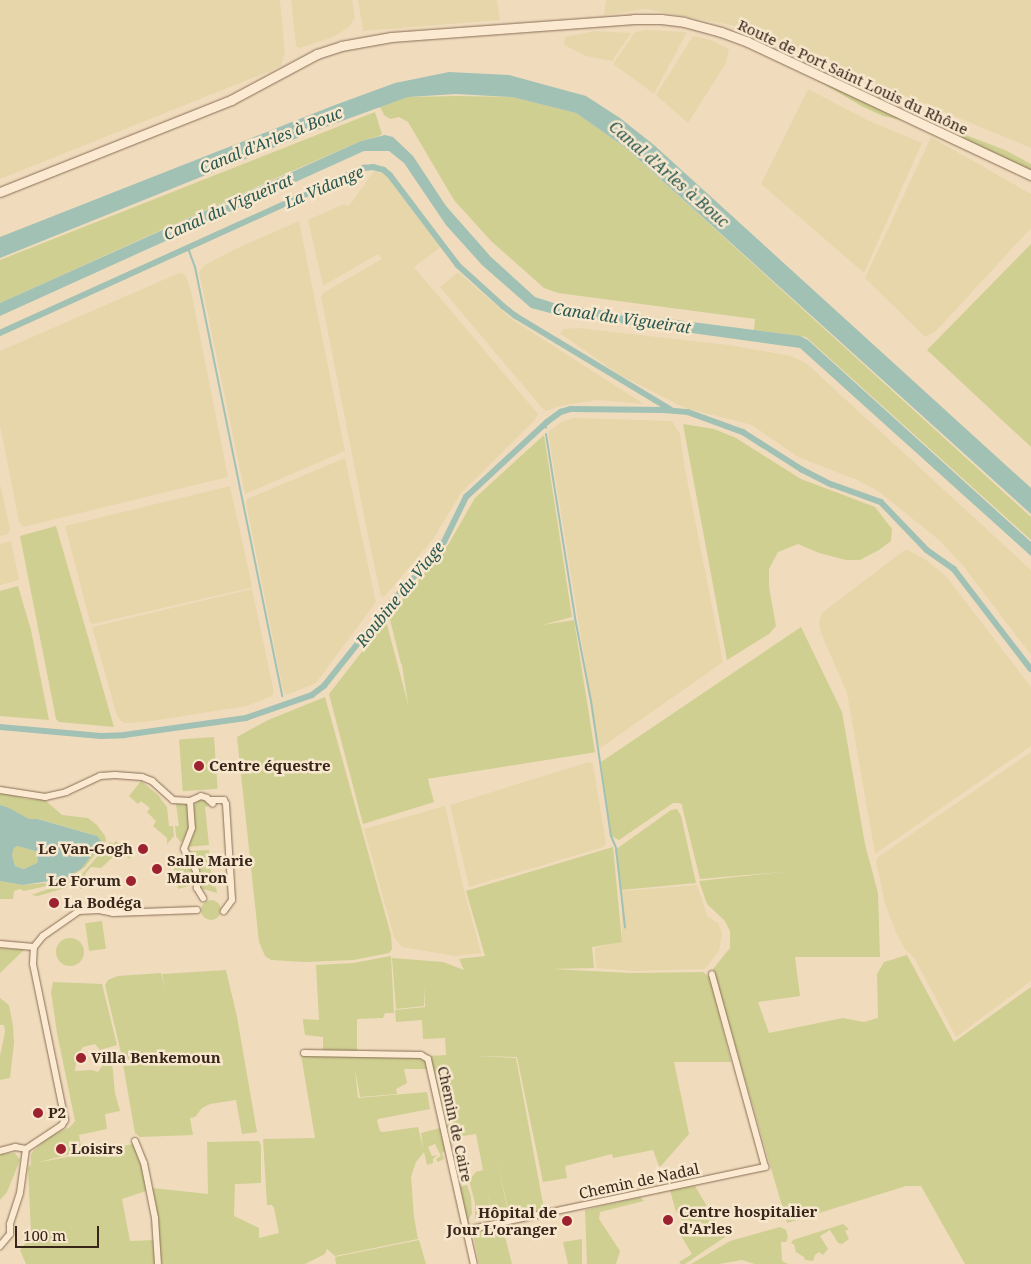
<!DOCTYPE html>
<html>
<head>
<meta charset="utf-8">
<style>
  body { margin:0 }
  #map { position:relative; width:1031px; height:1264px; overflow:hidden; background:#f0dcbd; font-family:"Noto Serif",serif }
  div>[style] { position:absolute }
  .farmland>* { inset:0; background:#e6d6aa }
  .green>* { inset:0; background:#cecf91; transform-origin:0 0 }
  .round { border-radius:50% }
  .water>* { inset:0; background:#a1c1b5 }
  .stream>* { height:2px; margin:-1px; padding:0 1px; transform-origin:1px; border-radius:1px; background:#a1c1b5 }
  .canal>* { height:5.5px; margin:-2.75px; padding:0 2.75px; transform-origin:2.75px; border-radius:2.75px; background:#a1c1b5 }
  .roads { filter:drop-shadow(0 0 1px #896c55) drop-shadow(0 0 1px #896c55) }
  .minor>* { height:6px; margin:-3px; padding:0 3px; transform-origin:3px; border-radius:3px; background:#fbead1 }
  .secondary>* { height:9px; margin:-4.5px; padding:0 4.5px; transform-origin:4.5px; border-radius:4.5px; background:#fbead1 }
  .dots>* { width:14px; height:14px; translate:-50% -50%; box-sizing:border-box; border:2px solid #f7e7cd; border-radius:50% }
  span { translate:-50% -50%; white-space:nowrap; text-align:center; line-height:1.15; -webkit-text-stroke:5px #f7e7cd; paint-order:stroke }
  .street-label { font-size:15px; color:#38261b }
  .poi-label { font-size:15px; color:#38261b; font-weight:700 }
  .left { translate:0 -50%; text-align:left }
  .right { translate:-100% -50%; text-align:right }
  .water-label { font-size:16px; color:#295851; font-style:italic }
  .scale { position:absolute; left:15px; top:1226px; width:84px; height:22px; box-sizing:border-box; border:2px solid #38261b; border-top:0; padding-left:6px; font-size:15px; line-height:18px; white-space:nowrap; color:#38261b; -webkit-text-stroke:4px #f7e7cd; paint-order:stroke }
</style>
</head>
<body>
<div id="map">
  <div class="farmland">
    <i style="clip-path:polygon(0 0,280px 0,285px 53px,281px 65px,270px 71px,0 179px)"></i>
    <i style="clip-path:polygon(291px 0,352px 0,355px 18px,348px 28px,333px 37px,300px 48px,296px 46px)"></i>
    <i style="clip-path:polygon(358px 0,497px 0,500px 20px,363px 31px)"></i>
    <i style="clip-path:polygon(606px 0,1031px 0,1031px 148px,736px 26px,646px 9px,604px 15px)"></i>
    <i style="clip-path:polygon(647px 30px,687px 32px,654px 94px,613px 64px,635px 32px)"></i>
    <i style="clip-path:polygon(595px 31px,631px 33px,612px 61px,586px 56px,564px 45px,565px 37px)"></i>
    <i style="clip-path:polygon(693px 36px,711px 40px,729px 49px,726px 63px,688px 123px,656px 95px)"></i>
    <i style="clip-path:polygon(808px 89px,867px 120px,922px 143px,864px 273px,761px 184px)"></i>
    <i style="clip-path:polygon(931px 137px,1031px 194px,1031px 228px,936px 331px,925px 337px,865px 278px)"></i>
    <i style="clip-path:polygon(374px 171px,385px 174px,441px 247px,414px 267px,538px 414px,535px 420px,461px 493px,433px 539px,384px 597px,381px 596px,370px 546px,321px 297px,323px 293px,382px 259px,378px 254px,323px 286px,308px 220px,344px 204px,349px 206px)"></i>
    <i style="clip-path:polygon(299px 221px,345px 451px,245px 494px,199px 272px,205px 265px,233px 250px)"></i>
    <i style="clip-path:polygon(458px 272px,513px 320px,644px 404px,597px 400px,560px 406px,546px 411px,543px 409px,440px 287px)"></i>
    <i style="clip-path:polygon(179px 273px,184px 274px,187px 279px,191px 291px,228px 477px,23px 527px,19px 522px,0 425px,0 351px)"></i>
    <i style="clip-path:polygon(578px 328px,729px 345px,791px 356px,806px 363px,1031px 570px,1031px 655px,964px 567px,939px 540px,878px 491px,857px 480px,798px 457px,752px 425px,685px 408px,618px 374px,560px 333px,564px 329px)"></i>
    <i style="clip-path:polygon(574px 418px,672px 421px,680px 434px,684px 464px,723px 662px,599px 749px,548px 432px,561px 422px)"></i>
    <i style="clip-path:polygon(345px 458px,376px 602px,316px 683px,286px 695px,283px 690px,246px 503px,247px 499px)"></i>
    <i style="clip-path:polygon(0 484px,10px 529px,8px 534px,0 536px)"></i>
    <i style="clip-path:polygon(230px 486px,252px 586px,250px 588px,93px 624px,90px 622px,65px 526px)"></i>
    <i style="clip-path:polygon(11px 541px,19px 580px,0 585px,0 544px)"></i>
    <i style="clip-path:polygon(906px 549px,926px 560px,946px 576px,1031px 687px,1031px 746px,875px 854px,847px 693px,821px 633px,819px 621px,823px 612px)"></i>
    <i style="clip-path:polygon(252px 589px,274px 692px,272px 696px,247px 706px,145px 722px,125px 723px,121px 721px,117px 716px,92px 627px)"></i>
    <i style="clip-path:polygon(1031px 752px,1031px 981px,956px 1037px,915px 959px,904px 948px,895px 930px,885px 904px,876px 861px,878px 857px)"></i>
    <i style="clip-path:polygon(589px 762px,593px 764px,606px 843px,604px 847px,469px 887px,450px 805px)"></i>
    <i style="clip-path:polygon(445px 806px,464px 890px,481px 953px,454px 956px,402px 947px,394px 937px,364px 829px)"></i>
    <i style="clip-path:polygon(697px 885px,708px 917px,718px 923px,722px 933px,719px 951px,705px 969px,633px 971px,596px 968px,595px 948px,622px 941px,622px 891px)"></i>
  </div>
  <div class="green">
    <i style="clip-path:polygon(807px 74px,907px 121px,883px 116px,863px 107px)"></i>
    <i style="clip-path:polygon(457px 96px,512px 97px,576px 113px,626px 148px,1031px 517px,1031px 540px,806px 337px,754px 330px,755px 319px,558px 293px,544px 288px,491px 241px,454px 200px,408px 122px,399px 117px,390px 119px,384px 115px,380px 107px,407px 97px)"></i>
    <i style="clip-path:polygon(375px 112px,382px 134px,379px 136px,361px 141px,283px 175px,0 303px,0 260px)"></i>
    <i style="clip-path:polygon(966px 135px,1005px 150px,1031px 164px,1031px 171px,959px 136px)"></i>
    <i style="clip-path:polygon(1031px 244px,1031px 447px,927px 350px)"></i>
    <i style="clip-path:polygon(683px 424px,714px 429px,736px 438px,801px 479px,875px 507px,892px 529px,891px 541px,879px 550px,860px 560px,846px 560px,819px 553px,798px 544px,778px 552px,769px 569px,769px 587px,776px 626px,769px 634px,727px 660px)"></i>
    <i style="clip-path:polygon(544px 435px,572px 617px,401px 664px,389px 615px,448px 545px,475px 498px)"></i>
    <i style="clip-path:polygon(56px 526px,114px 727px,59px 722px,56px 719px,20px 536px)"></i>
    <i style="clip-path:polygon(18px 586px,31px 630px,49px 720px,0 716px,0 591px)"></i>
    <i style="left:574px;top:620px;width:134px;height:177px;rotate:81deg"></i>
    <i style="clip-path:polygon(386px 621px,434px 802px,363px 824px,329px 694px)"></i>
    <i style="clip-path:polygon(801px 627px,842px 712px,865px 844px,878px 893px,880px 957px,795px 957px,800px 996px,758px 1002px,769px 1033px,843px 1018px,864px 1022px,878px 1018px,877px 974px,884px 962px,907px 955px,954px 1042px,1031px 987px,1031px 1264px,965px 1264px,921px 1186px,906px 1186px,787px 1223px,713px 969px,730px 948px,730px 931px,725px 921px,707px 904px,699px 881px,793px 871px,700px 879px,682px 806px,683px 805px,679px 803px,673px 803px,619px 840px,611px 836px,601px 762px)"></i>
    <i style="clip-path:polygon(325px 697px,391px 935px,392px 949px,389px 953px,354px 960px,304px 962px,271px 960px,265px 956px,259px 942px,237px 737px,268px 720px)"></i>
    <i style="left:214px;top:737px;width:52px;height:35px;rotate:86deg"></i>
    <i style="clip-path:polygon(141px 781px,158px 795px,167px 807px,169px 826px,173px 826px,174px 836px,167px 844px,167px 838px,153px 826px,156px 821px,147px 812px,150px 808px,141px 801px,138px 804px,129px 796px)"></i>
    <i style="clip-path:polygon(0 792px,27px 799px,45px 800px,62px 815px,88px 818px,97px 825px,105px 836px,106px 841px,85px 867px,64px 882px,24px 891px,20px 889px,14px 891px,13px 899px,0 899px,0 881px,23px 885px,46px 883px,54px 882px,81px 869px,89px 858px,97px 836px,39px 819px,29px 819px,14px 812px,7px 807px,0 805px)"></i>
    <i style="clip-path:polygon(199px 800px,205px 800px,209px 806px,205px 807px,209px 845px,187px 847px,194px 834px,194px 805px)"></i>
    <i style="clip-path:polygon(188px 802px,191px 823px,188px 832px,181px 843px,176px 836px,175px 826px,179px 826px,176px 804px)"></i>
    <i style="clip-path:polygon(677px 809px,681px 816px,696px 883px,621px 890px,615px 850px,671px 810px)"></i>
    <i style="clip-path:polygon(116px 841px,133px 854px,129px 859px,119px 849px,114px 850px,112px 858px,101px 868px,91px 867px,85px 874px,89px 886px,81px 889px,75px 885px,38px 896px,31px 895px,72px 881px,82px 874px,110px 842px,113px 844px)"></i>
    <i style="clip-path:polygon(17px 846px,35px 851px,38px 860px,37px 863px,24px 869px,15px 866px,12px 855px,14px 848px)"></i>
    <i style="clip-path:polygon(613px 847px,622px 942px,592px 947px,594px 968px,551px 969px,631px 973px,703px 972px,710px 978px,731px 1062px,674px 1062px,689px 1134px,661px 1166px,659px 1166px,653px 1150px,613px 1158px,612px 1154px,565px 1166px,567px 1178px,543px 1182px,517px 1057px,474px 1056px,516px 1058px,544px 1209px,510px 1217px,496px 1156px,509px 1216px,493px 1219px,486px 1185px,492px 1217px,475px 1219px,475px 1203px,469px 1180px,476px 1172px,483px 1170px,476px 1134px,450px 1138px,430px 1056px,446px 1055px,445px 1038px,423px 1039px,422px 1020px,396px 1022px,395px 1010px,425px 1007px,424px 985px,424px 1006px,396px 1009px,392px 958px,443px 962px,464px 970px,459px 959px,485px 956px,466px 891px)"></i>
    <i style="clip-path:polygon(209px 850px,212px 886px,216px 887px,217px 893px,200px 888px,198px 867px,187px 851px)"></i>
    <i style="clip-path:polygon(183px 859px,195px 875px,195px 884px,178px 889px,174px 869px)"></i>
    <i class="round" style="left:201px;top:900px;width:20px;height:20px"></i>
    <i style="left:102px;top:921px;width:28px;height:17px;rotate:82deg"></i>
    <i class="round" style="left:56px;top:938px;width:28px;height:28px"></i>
    <i style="clip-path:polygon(0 948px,14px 949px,25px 949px,0 973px)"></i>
    <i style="clip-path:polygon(391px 956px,394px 1013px,385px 1013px,383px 1018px,357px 1019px,357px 1051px,323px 1052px,323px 1037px,305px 1035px,303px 1022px,303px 1019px,319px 1020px,316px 965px,353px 963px)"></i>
    <i style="clip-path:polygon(226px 970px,237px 1017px,257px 1132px,242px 1134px,236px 1100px,210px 1104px,202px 1108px,195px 1117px,190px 1118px,193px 1135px,140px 1137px,135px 1133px,121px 1053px,105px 985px,108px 980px,118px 976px,161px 973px,165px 990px,162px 974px)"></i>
    <i style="clip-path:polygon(53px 982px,102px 984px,117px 1045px,100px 1050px,95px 1044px,83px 1047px,77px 1056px,75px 1071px,92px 1070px,98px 1072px,106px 1060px,112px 1062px,115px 1093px,120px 1111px,105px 1114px,107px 1129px,79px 1135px,82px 1151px,36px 1163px,133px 1144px,142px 1163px,146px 1191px,122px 1199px,130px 1241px,155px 1240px,157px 1264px,26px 1264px,20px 1250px,29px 1239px,31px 1233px,28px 1168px,31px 1164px,31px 1155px,34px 1150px,49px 1137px,70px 1127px,75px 1121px,57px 1033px,51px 992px)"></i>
    <i style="clip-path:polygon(0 998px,9px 1005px,13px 1026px,14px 1043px,10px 1078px,0 1080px,0 1056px,5px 1032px,4px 1025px,0 1025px)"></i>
    <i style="clip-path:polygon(301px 1055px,423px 1057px,427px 1063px,427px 1069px,404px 1069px,407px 1083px,396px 1089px,397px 1094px,360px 1097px,355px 1069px,358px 1098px,427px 1092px,430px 1109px,378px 1119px,377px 1121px,380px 1131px,383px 1132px,418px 1127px,423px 1148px,421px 1133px,440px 1128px,445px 1151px,442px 1153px,444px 1159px,438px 1162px,436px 1159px,441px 1156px,435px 1144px,428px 1147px,432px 1156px,437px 1155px,433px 1159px,433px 1163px,427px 1165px,424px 1152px,416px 1162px,411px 1177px,414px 1217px,418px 1239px,335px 1256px,327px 1249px,325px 1254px,305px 1264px,162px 1264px,152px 1188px,208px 1194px,207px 1142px,259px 1141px,261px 1146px,261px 1183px,235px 1184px,234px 1216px,259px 1228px,259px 1238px,279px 1233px,274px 1208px,272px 1205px,267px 1205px,263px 1139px,315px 1138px)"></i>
    <i style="clip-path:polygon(15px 1153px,20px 1160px,7px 1192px,0 1200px,0 1154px)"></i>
    <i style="clip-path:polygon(467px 1185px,471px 1197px,472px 1213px,468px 1221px,470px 1227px,466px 1228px,458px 1187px)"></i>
    <i style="clip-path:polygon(695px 1186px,725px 1237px,685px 1264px,681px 1264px,679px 1262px,692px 1254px,681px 1236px,688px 1231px,675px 1209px,670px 1190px)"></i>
    <i style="clip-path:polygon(640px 1197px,644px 1201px,600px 1212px,599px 1219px,620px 1251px,616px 1264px,587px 1264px,585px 1210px)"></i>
    <i style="clip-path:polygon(843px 1224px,849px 1229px,845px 1231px,849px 1239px,842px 1244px,838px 1243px,830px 1230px,820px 1236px,828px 1249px,823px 1255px,819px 1252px,815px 1255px,813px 1261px,805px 1260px,804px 1257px,796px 1252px,794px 1244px,791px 1244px,793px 1240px)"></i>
    <i style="clip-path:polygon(502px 1225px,512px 1264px,479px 1264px,473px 1234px,480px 1230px)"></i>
    <i style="clip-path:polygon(780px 1227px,786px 1230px,788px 1237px,786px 1242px,781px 1242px,782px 1261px,788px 1264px,755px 1264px,742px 1260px,719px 1264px,691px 1264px,730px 1241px)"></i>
    <i style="clip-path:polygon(582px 1239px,582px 1264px,568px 1264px,563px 1242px)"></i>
    <i style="clip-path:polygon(419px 1240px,426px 1264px,336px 1264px,335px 1257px)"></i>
  </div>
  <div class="water">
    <i style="clip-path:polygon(449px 72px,509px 75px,586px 96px,620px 118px,654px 145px,1031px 488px,1031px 514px,626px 148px,576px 113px,512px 97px,456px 94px,408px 97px,317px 130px,0 258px,0 237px,335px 105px,395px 83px)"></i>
    <i style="clip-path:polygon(385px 135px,393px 137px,413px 156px,446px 206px,491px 257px,535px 297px,560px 305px,800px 336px,808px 340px,1031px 542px,1031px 556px,800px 348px,554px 314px,531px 308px,482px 265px,446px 225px,404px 163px,389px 151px,364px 151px,0 316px,0 303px,361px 141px)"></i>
    <i style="clip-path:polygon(evenodd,0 805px,7px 807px,29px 819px,38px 819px,97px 836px,102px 842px,81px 869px,63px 879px,23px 885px,0 881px,0 805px,17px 846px,35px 851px,38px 860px,37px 863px,24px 869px,15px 866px,12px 855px,14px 848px,17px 846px)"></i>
  </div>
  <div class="stream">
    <i style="left:188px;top:248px;width:20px;rotate:70deg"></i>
    <i style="left:195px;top:267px;width:438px;rotate:78.5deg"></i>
    <i style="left:545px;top:423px;width:5px;rotate:79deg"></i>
    <i style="left:546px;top:434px;width:186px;rotate:81deg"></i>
    <i style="left:575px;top:618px;width:85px;rotate:79.1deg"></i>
    <i style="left:591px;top:701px;width:136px;rotate:81.6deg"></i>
    <i style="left:611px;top:836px;width:13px;rotate:67deg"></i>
    <i style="left:616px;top:848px;width:80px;rotate:83.5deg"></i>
  </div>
  <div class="canal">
    <i style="left:0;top:333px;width:400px;rotate:-24.4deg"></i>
    <i style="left:364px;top:168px;width:9px;rotate:-6deg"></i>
    <i style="left:373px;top:167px;width:11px;rotate:15deg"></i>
    <i style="left:384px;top:170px;width:8px;rotate:40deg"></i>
    <i style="left:390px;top:175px;width:113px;rotate:52.9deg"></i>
    <i style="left:458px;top:265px;width:61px;rotate:42.3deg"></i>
    <i style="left:503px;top:306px;width:16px;rotate:38deg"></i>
    <i style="left:516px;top:316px;width:180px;rotate:31.1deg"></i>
    <i style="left:0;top:727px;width:101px;rotate:5.1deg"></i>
    <i style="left:101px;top:736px;width:23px;rotate:-2deg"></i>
    <i style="left:124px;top:735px;width:123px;rotate:-7.9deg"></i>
    <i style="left:246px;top:718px;width:70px;rotate:-19.2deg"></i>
    <i style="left:312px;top:695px;width:15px;rotate:-37deg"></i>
    <i style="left:324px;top:686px;width:88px;rotate:-51.4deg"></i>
    <i style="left:379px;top:617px;width:99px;rotate:-49.1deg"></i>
    <i style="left:444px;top:542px;width:50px;rotate:-63.9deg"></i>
    <i style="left:466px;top:497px;width:110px;rotate:-42.8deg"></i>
    <i style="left:547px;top:422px;width:17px;rotate:-36deg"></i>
    <i style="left:561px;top:412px;width:10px;rotate:-17deg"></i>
    <i style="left:571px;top:409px;width:93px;rotate:0.6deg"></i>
    <i style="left:664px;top:410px;width:24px;rotate:5deg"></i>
    <i style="left:688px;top:412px;width:59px;rotate:20deg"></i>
    <i style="left:743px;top:432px;width:69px;rotate:32.5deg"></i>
    <i style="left:801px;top:469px;width:34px;rotate:27deg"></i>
    <i style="left:831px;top:484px;width:53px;rotate:19.8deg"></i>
    <i style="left:881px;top:502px;width:66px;rotate:46.2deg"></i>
    <i style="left:927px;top:550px;width:33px;rotate:35deg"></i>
    <i style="left:954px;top:569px;width:126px;rotate:52.4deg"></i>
  </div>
  <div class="roads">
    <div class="minor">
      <i style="left:0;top:790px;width:46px;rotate:8.8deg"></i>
      <i style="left:45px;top:797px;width:22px;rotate:-13deg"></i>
      <i style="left:66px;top:792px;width:38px;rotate:-25deg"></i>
      <i style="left:100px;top:776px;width:15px;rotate:-4deg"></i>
      <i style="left:115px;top:775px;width:27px;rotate:4deg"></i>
      <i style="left:142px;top:777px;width:11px;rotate:22deg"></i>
      <i style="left:152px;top:781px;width:28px;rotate:42deg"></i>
      <i style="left:173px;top:800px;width:17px;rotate:3deg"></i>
      <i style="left:190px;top:801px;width:12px;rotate:-24deg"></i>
      <i style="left:201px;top:796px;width:6px;rotate:18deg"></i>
      <i style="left:207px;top:798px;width:8px;rotate:45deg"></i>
      <i style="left:209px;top:800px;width:15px"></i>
      <i style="left:224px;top:800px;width:4px;rotate:63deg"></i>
      <i style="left:226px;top:804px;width:96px;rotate:86.4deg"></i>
      <i style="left:232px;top:900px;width:14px;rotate:126deg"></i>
      <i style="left:190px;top:801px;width:27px;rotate:86deg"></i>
      <i style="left:192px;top:828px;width:22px;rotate:111deg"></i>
      <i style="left:184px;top:849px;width:25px;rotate:61deg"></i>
      <i style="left:196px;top:871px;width:17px;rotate:87deg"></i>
      <i style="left:197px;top:888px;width:12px;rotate:59deg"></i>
      <i style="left:0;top:944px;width:34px;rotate:5deg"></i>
      <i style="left:34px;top:947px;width:14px;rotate:-51deg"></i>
      <i style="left:43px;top:936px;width:44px;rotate:-34.8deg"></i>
      <i style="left:79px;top:911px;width:20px;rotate:-3deg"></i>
      <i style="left:99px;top:910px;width:14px;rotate:12deg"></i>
      <i style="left:113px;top:913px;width:84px;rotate:-2deg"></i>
      <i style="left:304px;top:1053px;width:117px;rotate:1deg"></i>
      <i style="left:421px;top:1055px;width:8px;rotate:30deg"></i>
      <i style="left:428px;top:1059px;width:210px;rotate:77.4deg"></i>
      <i style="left:135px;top:1141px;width:24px;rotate:68deg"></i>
      <i style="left:144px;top:1163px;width:56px;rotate:78.7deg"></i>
      <i style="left:155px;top:1218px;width:46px;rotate:86.3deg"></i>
      <i style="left:26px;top:1149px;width:43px;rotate:-33.7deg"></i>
      <i style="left:62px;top:1125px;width:6px;rotate:-59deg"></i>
      <i style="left:65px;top:1120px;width:159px;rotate:-101.6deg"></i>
      <i style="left:33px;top:964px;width:17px;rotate:-87deg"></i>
      <i style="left:0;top:1151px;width:16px;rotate:-15deg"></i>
      <i style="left:15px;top:1147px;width:11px;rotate:10deg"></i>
      <i style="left:26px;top:1149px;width:44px;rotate:97.8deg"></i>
      <i style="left:20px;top:1193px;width:33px;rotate:108deg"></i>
      <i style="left:10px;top:1224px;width:10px;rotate:90deg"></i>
      <i style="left:10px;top:1234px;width:16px;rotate:130deg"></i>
      <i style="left:466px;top:1230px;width:306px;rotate:-11.9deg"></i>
      <i style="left:765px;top:1167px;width:200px;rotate:-105.4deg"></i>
    </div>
    <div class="secondary">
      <i style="left:0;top:192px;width:249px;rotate:-21.7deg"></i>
      <i style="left:231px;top:100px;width:98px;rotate:-28.1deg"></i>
      <i style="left:317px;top:54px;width:25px;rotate:-18deg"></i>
      <i style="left:341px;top:46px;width:51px;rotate:-10.2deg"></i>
      <i style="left:391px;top:37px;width:244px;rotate:-4.2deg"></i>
      <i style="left:634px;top:19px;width:27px"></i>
      <i style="left:661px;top:19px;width:23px;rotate:7deg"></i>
      <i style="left:684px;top:22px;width:38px;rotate:15deg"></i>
      <i style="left:721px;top:32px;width:29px;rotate:20deg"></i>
      <i style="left:748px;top:42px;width:313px;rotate:25.2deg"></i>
    </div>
  </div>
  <div class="dots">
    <i style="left:199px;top:766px;background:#9c222f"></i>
    <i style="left:143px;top:849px;background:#9c222f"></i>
    <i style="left:157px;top:869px;background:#9c222f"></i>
    <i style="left:131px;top:881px;background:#9c222f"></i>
    <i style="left:54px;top:903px;background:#9c222f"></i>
    <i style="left:81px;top:1058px;background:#9c222f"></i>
    <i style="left:38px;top:1113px;background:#9c222f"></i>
    <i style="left:61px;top:1149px;background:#9c222f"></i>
    <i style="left:668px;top:1220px;background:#9c222f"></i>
    <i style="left:567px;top:1221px;background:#9c222f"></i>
  </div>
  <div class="street-label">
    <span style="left:853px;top:77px;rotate:25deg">Route de Port Saint Louis du Rhône</span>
    <span style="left:455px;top:1124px;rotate:78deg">Chemin de Caire</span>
    <span style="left:639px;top:1181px;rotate:-12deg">Chemin de Nadal</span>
  </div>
  <div class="poi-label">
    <span class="left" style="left:209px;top:766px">Centre équestre</span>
    <span class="right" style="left:133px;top:849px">Le Van-Gogh</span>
    <span class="left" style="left:167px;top:869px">Salle Marie<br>Mauron</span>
    <span class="right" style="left:121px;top:881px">Le Forum</span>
    <span class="left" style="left:64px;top:903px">La Bodéga</span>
    <span class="left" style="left:91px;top:1058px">Villa Benkemoun</span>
    <span class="left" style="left:48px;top:1113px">P2</span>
    <span class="left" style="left:71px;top:1149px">Loisirs</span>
    <span class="left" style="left:679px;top:1220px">Centre hospitalier<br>d'Arles</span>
    <span class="right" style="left:557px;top:1221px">Hôpital de<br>Jour L'oranger</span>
  </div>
  <div class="water-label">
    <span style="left:271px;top:140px;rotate:-22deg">Canal d'Arles à Bouc</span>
    <span style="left:669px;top:174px;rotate:41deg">Canal d'Arles à Bouc</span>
    <span style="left:324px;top:187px;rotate:-23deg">La Vidange</span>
    <span style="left:228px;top:207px;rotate:-24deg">Canal du Vigueirat</span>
    <span style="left:622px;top:318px;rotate:8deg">Canal du Vigueirat</span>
    <span style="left:400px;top:594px;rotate:-51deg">Roubine du Viage</span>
  </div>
  <div class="scale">100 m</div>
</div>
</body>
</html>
